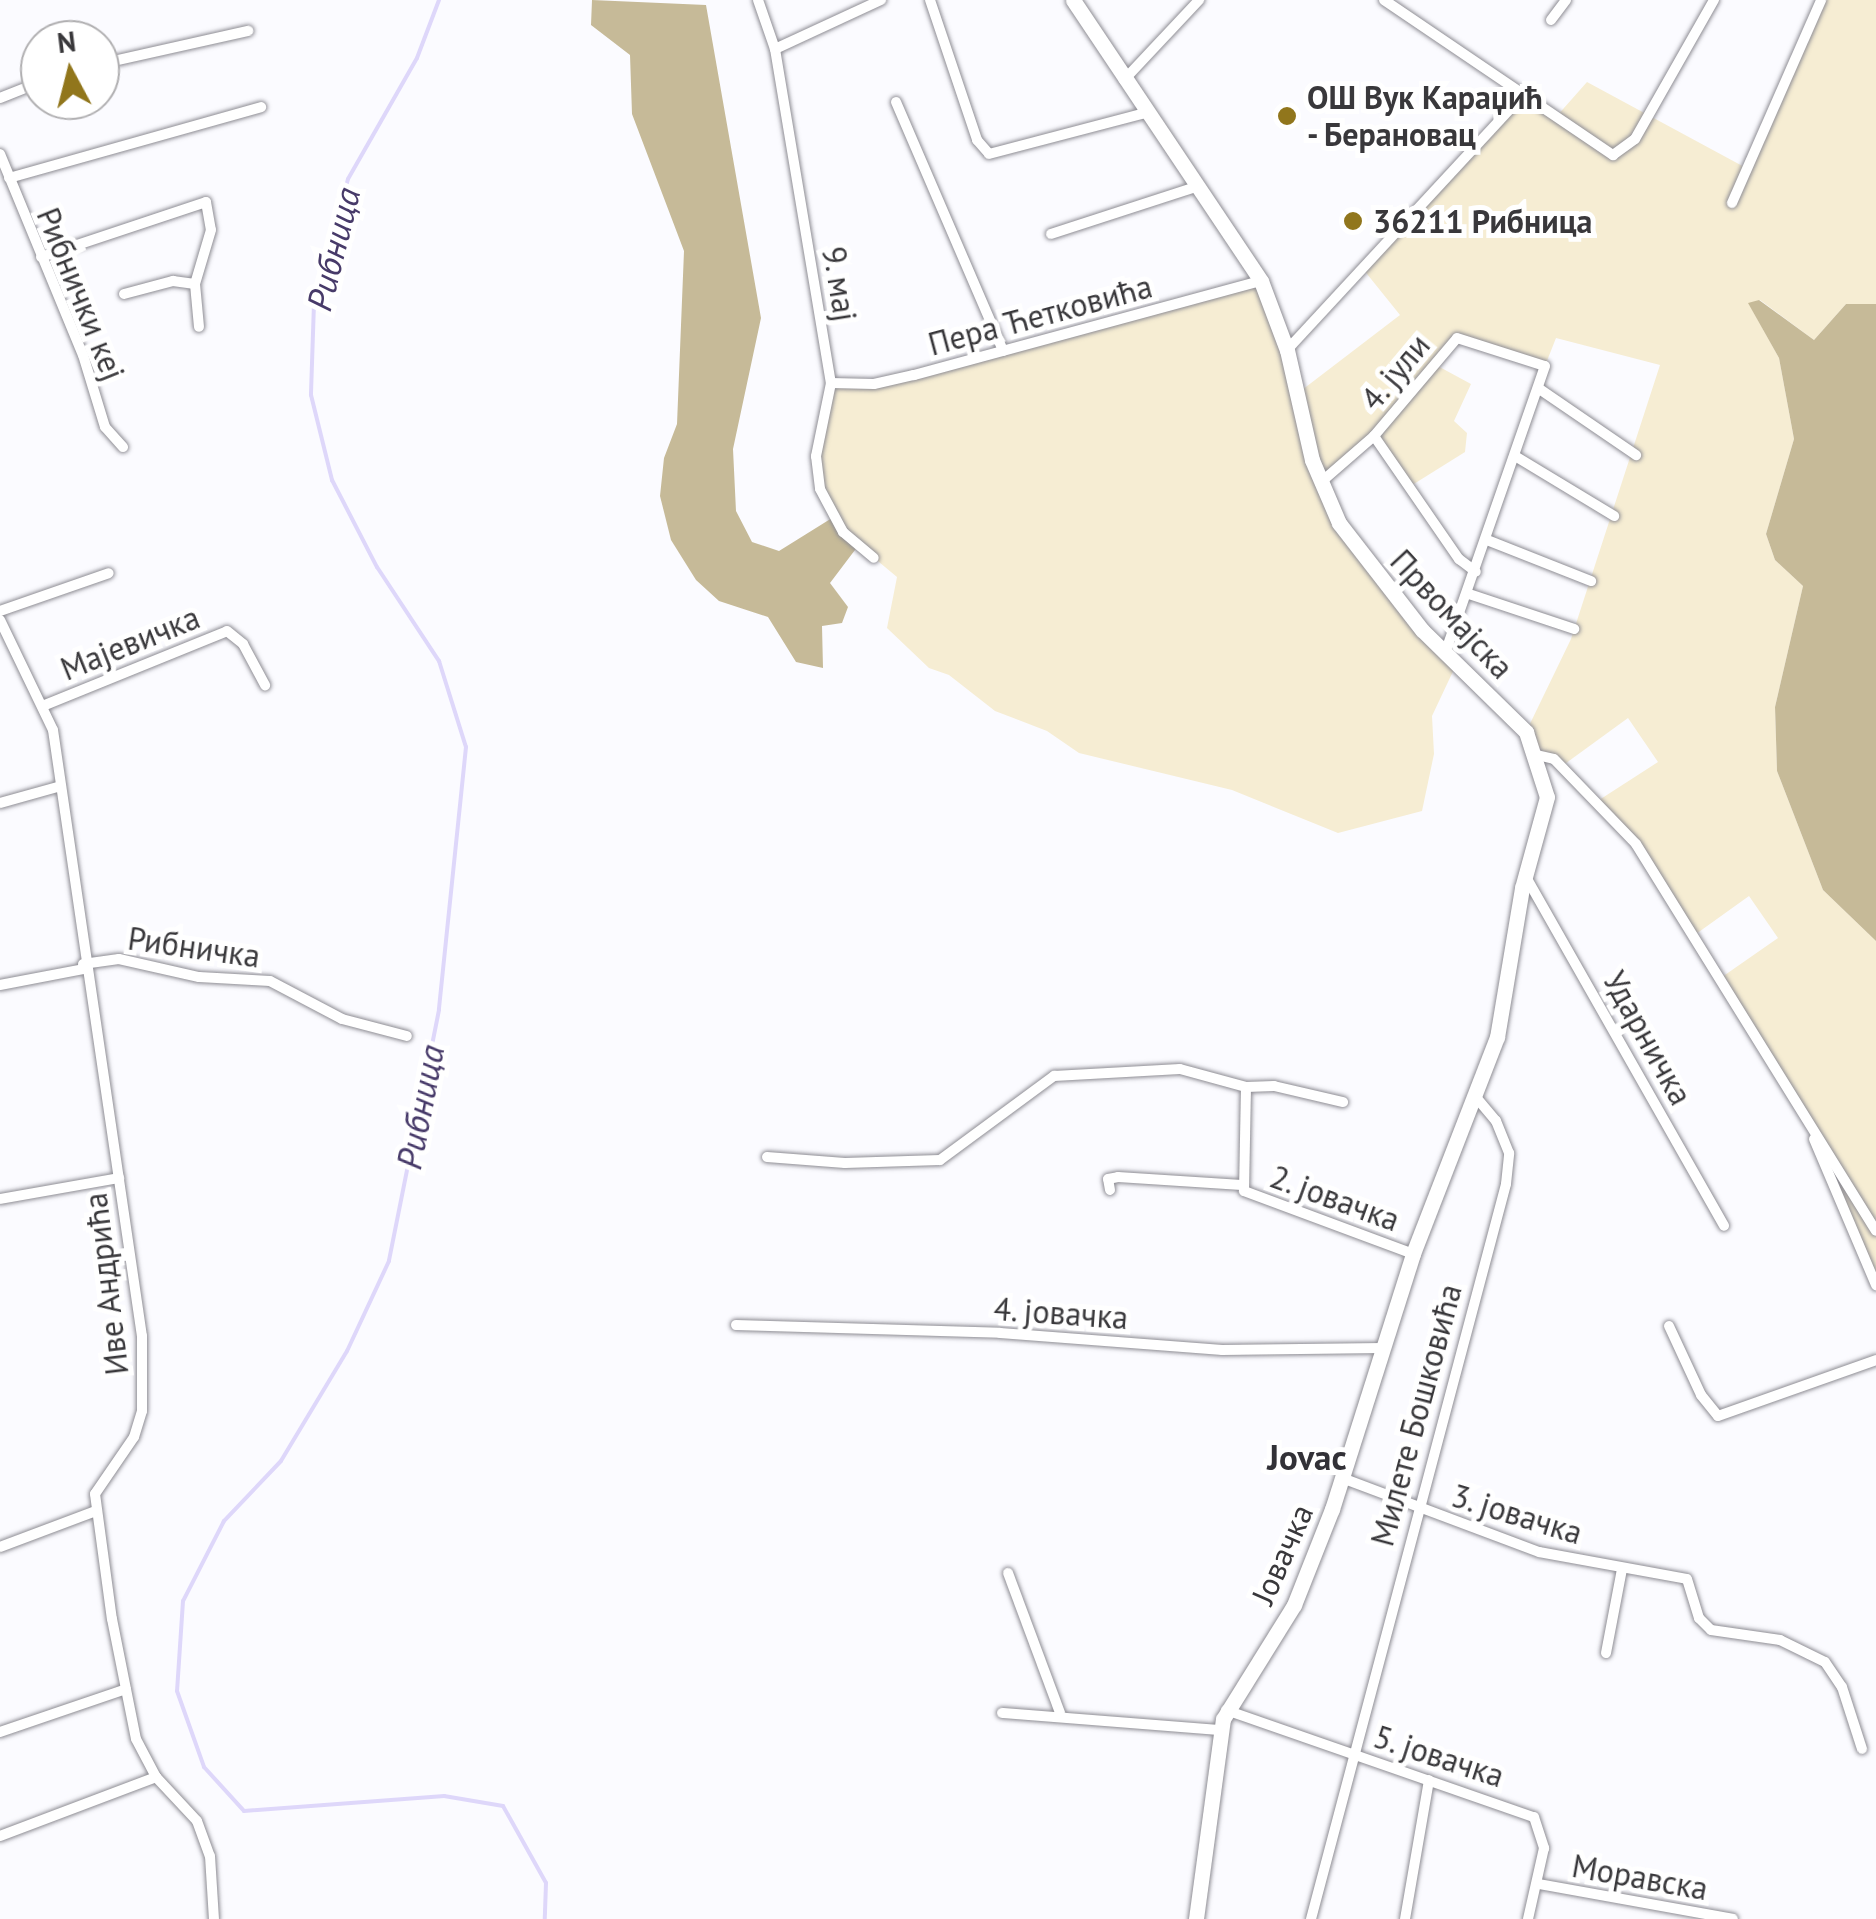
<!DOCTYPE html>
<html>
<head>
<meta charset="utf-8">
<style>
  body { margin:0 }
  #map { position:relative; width:1876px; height:1919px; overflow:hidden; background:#fbfbff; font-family:"PT Sans",sans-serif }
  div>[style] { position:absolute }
  .green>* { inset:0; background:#f6edd3 }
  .forest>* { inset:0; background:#c6ba98 }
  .stream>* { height:4px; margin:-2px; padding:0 2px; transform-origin:2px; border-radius:2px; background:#ded7fa }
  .roads { filter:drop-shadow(0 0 2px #8e8d94) drop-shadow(0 0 2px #8e8d94) }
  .minor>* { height:10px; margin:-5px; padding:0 5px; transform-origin:5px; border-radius:5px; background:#fff }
  .secondary>* { height:15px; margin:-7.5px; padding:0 7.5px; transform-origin:7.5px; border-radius:7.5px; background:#fff }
  .dots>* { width:28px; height:28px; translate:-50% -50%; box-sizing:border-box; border:5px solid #fff; border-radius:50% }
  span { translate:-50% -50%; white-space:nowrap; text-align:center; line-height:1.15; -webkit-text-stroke:10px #fff; paint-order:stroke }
  .poi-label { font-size:32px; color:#39383b; font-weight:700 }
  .left { translate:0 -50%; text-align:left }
  .street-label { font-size:32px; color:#39383b }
  .water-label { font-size:35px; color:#473a69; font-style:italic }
  .neighbourhood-label { font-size:35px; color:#323137; font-weight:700 }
  .north { position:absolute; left:20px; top:20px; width:100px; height:100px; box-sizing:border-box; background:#fff; border:2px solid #b0afb1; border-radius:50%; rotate:353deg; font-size:28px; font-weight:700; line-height:40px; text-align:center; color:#39383b }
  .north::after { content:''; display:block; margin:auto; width:35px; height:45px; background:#91761c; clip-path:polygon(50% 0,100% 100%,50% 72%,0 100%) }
</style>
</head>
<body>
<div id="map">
  <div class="green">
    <i style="clip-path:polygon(1820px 0,1876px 0,1876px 304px,1846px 304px,1814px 340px,1760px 300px,1749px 304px,1779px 358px,1794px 439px,1766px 534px,1775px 560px,1803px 586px,1775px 707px,1777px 771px,1823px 890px,1876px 941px,1876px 1285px,1802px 1110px,1722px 977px,1778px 938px,1749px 896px,1696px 934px,1636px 844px,1596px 802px,1658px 762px,1628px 718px,1562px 766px,1537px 755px,1526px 732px,1571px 639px,1660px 365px,1556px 338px,1545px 366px,1466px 337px,1434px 364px,1471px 384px,1454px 421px,1467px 433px,1465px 452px,1409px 487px,1373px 436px,1321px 483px,1339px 523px,1456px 665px,1432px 716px,1434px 754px,1422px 811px,1338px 833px,1232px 790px,1079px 753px,1047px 731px,995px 711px,949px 675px,929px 668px,887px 628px,897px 577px,843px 532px,817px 472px,831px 383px,855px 385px,1261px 281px,1298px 393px,1400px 315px,1363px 269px,1523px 95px,1556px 117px,1587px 82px,1748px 169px)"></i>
  </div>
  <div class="forest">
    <i style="clip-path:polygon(592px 0,706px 5px,761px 318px,733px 449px,736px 511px,752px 542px,779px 551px,832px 518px,858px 546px,830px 583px,848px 607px,842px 623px,822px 626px,823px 668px,796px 662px,768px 617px,719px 601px,696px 580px,671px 540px,660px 496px,664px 458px,677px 424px,684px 251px,632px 114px,630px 55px,591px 25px)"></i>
    <i style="clip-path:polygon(1759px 300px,1814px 340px,1846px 304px,1876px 304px,1876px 941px,1823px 890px,1777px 771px,1775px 707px,1803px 586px,1775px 560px,1766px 534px,1794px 439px,1779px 358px,1748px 303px)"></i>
  </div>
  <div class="stream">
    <i style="left:439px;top:0;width:62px;rotate:110.8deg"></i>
    <i style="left:417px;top:58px;width:139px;rotate:119.7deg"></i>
    <i style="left:348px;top:179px;width:129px;rotate:105.3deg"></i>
    <i style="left:314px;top:303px;width:92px;rotate:91.9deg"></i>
    <i style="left:311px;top:395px;width:88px;rotate:76.1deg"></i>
    <i style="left:332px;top:480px;width:98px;rotate:62.7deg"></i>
    <i style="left:377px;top:567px;width:113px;rotate:56.6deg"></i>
    <i style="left:439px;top:661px;width:90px;rotate:72.6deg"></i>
    <i style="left:466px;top:747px;width:264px;rotate:95.9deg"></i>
    <i style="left:439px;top:1010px;width:256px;rotate:101.3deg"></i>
    <i style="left:389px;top:1261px;width:99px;rotate:115deg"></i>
    <i style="left:347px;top:1351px;width:128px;rotate:121deg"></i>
    <i style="left:281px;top:1461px;width:83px;rotate:133.5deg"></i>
    <i style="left:224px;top:1521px;width:90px;rotate:117.1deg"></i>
    <i style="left:183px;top:1601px;width:90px;rotate:93.8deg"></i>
    <i style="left:177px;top:1691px;width:81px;rotate:70.4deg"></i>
    <i style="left:204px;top:1767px;width:59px;rotate:47.7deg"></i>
    <i style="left:244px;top:1811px;width:201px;rotate:-4.3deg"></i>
    <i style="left:444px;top:1796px;width:60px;rotate:9.6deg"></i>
    <i style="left:503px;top:1806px;width:88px;rotate:60.8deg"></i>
    <i style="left:546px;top:1883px;width:36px;rotate:92deg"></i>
  </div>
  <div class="roads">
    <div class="minor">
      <i style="left:758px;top:0;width:52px;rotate:70.9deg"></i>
      <i style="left:775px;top:49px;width:339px;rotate:80.5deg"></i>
      <i style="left:831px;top:383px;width:75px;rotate:101.6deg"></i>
      <i style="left:816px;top:456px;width:33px;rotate:83deg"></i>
      <i style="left:820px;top:489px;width:49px;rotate:61.9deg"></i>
      <i style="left:843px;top:532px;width:40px;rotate:40deg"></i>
      <i style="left:930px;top:0;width:148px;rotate:71.4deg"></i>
      <i style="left:977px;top:140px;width:18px;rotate:49deg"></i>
      <i style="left:989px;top:154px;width:161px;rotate:-14.7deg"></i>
      <i style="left:1384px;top:0;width:277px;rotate:34.1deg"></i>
      <i style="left:1613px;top:155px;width:27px;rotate:-36deg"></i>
      <i style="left:1635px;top:139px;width:160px;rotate:-60.4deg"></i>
      <i style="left:1551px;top:20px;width:25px;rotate:-53deg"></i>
      <i style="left:775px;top:49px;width:117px;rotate:-24.8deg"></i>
      <i style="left:100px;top:64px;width:152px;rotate:-12.6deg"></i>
      <i style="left:1124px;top:80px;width:110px;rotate:-46.8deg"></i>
      <i style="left:0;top:98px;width:43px;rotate:-21.8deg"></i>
      <i style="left:896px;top:102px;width:271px;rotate:66.7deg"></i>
      <i style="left:0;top:154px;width:217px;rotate:67.6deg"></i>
      <i style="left:83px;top:355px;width:75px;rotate:73deg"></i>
      <i style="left:105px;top:427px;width:27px;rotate:48deg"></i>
      <i style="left:9px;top:178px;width:262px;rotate:-15.7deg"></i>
      <i style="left:1732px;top:203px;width:222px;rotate:-66.3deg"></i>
      <i style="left:1051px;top:234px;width:152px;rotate:-18deg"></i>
      <i style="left:41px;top:257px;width:174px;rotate:-18.4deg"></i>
      <i style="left:206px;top:202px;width:28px;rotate:80deg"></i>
      <i style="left:211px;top:230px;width:56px;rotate:106.5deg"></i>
      <i style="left:195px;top:284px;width:43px;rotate:84.7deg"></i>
      <i style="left:124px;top:294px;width:51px;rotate:-14.9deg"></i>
      <i style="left:173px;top:281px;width:22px;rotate:8deg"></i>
      <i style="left:1287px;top:350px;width:347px;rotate:-47.2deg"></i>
      <i style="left:831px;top:383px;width:43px;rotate:1.3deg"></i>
      <i style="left:874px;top:384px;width:41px;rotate:-12.7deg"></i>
      <i style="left:914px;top:375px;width:360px;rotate:-15.2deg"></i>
      <i style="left:1538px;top:388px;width:119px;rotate:34.4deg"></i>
      <i style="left:1374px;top:436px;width:150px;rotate:55.4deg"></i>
      <i style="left:1459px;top:559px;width:21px;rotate:37deg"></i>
      <i style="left:1515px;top:456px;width:116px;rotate:31.2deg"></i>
      <i style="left:1320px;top:483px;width:72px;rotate:-41deg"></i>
      <i style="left:1374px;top:436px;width:128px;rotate:-49.7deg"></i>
      <i style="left:1457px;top:338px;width:92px;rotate:17.7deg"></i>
      <i style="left:1545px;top:366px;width:304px;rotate:109.2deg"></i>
      <i style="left:1487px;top:540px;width:112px;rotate:21.5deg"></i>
      <i style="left:1469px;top:594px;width:111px;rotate:18.4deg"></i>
      <i style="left:0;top:611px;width:115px;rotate:-19.2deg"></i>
      <i style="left:0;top:620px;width:122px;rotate:64.3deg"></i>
      <i style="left:53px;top:730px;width:613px;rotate:81.65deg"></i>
      <i style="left:142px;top:1336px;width:75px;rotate:90deg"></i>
      <i style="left:142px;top:1411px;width:27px;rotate:107deg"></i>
      <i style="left:134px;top:1437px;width:69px;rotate:124.4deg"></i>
      <i style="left:95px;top:1494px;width:126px;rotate:82.3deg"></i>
      <i style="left:112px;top:1619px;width:122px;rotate:78.7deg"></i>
      <i style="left:136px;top:1739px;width:43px;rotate:62.2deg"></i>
      <i style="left:156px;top:1777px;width:60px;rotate:47deg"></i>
      <i style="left:197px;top:1821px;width:37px;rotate:70deg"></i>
      <i style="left:210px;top:1856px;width:63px;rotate:86.4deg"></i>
      <i style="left:45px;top:705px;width:196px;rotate:-22.1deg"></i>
      <i style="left:227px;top:631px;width:21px;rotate:39deg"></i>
      <i style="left:243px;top:644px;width:47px;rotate:61.8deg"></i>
      <i style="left:1537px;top:755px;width:17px;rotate:13deg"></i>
      <i style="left:1554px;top:759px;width:118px;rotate:46deg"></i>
      <i style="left:1636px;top:844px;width:455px;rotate:58.2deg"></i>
      <i style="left:0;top:803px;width:63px;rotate:-15.6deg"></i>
      <i style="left:1526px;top:877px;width:401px;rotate:60.4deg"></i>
      <i style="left:83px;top:964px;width:36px;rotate:-8deg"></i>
      <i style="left:119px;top:959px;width:82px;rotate:12.7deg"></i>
      <i style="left:199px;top:977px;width:71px;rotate:3.2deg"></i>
      <i style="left:270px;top:981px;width:81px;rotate:27.8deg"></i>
      <i style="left:342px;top:1019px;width:67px;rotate:14.7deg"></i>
      <i style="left:0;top:985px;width:86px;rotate:-10.8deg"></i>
      <i style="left:1246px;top:1087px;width:28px;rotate:-2deg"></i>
      <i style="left:1274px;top:1086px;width:71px;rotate:13.1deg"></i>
      <i style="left:1814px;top:1139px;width:159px;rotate:67deg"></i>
      <i style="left:767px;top:1157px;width:78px;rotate:4.4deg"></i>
      <i style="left:845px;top:1163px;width:95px;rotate:-1.8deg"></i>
      <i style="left:940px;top:1160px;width:142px;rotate:-36.4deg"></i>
      <i style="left:1054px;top:1076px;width:126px;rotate:-3.2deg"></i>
      <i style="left:1180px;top:1069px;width:68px;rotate:15.3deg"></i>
      <i style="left:1246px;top:1087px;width:104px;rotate:91.1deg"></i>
      <i style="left:1244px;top:1191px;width:180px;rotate:20.4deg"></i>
      <i style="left:1110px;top:1190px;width:11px;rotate:-100deg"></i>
      <i style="left:1108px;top:1179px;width:10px;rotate:-11deg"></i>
      <i style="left:1118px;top:1177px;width:124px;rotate:3.7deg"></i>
      <i style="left:0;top:1199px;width:121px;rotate:-10deg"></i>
      <i style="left:736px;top:1325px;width:264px;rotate:1.7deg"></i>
      <i style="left:1000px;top:1333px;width:223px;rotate:4.4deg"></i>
      <i style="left:1222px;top:1350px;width:161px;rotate:-0.7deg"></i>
      <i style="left:1669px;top:1326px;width:76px;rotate:65.1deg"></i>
      <i style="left:1701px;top:1395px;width:27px;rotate:51deg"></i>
      <i style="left:1718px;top:1416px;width:168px;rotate:-19.5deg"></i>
      <i style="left:1342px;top:1478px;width:210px;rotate:20.6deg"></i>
      <i style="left:1539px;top:1552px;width:150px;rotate:10.3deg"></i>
      <i style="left:1687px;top:1579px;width:41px;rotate:72.9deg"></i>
      <i style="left:1699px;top:1618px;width:17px;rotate:45deg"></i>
      <i style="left:1711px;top:1630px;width:70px;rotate:8.2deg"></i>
      <i style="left:1780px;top:1640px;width:50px;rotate:26.1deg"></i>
      <i style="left:1825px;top:1662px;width:30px;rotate:56deg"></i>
      <i style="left:1842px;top:1687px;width:65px;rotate:72.1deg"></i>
      <i style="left:0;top:1547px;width:103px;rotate:-20.6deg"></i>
      <i style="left:1008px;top:1573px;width:149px;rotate:69.6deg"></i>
      <i style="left:1606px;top:1653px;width:86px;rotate:-79.2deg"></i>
      <i style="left:1226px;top:1710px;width:326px;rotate:19.2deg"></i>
      <i style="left:1534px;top:1817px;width:33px;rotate:72deg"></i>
      <i style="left:1544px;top:1848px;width:73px;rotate:102.7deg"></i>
      <i style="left:1002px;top:1713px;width:219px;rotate:4.5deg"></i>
      <i style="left:0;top:1732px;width:133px;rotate:-18.8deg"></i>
      <i style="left:0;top:1836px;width:167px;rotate:-20.7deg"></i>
      <i style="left:1539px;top:1884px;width:197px;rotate:10.2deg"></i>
      <i style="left:1311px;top:1919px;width:760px;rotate:-75.14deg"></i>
      <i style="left:1506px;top:1184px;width:31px;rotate:-84deg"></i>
      <i style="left:1509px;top:1153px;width:35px;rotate:-112deg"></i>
      <i style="left:1496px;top:1121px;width:33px;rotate:-130deg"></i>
      <i style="left:1405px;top:1919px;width:141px;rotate:-80.2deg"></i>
    </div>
    <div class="secondary">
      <i style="left:1073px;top:0;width:338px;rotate:56.2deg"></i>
      <i style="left:1261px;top:281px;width:74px;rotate:69.4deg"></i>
      <i style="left:1287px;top:350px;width:113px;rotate:77.2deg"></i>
      <i style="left:1312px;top:460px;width:69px;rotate:66.8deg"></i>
      <i style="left:1339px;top:523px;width:135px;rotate:52.2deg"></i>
      <i style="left:1422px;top:630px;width:146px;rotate:44.4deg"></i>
      <i style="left:1526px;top:732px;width:68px;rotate:72.1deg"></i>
      <i style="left:1547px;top:797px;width:94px;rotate:105.4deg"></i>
      <i style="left:1522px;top:888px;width:151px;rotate:99.5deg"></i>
      <i style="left:1497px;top:1037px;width:233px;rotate:111.2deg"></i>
      <i style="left:1413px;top:1254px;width:268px;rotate:107.6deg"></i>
      <i style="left:1332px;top:1509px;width:103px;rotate:111.6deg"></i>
      <i style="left:1294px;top:1605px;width:134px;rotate:121.9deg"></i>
      <i style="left:1223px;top:1719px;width:202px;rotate:97.7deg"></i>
    </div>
  </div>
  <div class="dots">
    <i style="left:1287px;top:116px;background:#91761c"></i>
    <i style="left:1353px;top:221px;background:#91761c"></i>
  </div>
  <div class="poi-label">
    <span class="left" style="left:1307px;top:116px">ОШ Вук Караџић<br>- Берановац</span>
    <span class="left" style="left:1373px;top:221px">36211 Рибница</span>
  </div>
  <div class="street-label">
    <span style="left:840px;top:284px;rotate:81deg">9. мај</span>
    <span style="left:81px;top:294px;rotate:68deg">Рибнички кеј</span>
    <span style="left:1040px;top:315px;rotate:-15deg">Пера Ћетковића</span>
    <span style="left:1395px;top:372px;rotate:-50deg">4. јули</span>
    <span style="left:1452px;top:614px;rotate:47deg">Првомајска</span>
    <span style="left:130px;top:643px;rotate:-22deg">Мајевичка</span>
    <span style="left:194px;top:947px;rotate:8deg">Рибничка</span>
    <span style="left:1648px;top:1038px;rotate:61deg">Ударничка</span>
    <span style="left:1335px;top:1198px;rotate:20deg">2. јовачка</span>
    <span style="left:106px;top:1284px;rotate:-97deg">Иве Андрића</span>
    <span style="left:1061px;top:1313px;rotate:4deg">4. јовачка</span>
    <span style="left:1416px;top:1415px;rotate:-75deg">Милете Бошковића</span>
    <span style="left:1517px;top:1514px;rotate:17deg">3. јовачка</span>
    <span style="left:1282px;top:1554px;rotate:-66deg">Јовачка</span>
    <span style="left:1439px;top:1756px;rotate:18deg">5. јовачка</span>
    <span style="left:1640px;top:1877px;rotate:10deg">Моравска</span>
  </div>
  <div class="water-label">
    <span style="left:333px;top:249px;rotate:-76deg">Рибница</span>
    <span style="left:420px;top:1107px;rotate:-79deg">Рибница</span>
  </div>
  <div class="neighbourhood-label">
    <span style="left:1307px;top:1457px">Jovac</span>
  </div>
  <div class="north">N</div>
</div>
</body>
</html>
